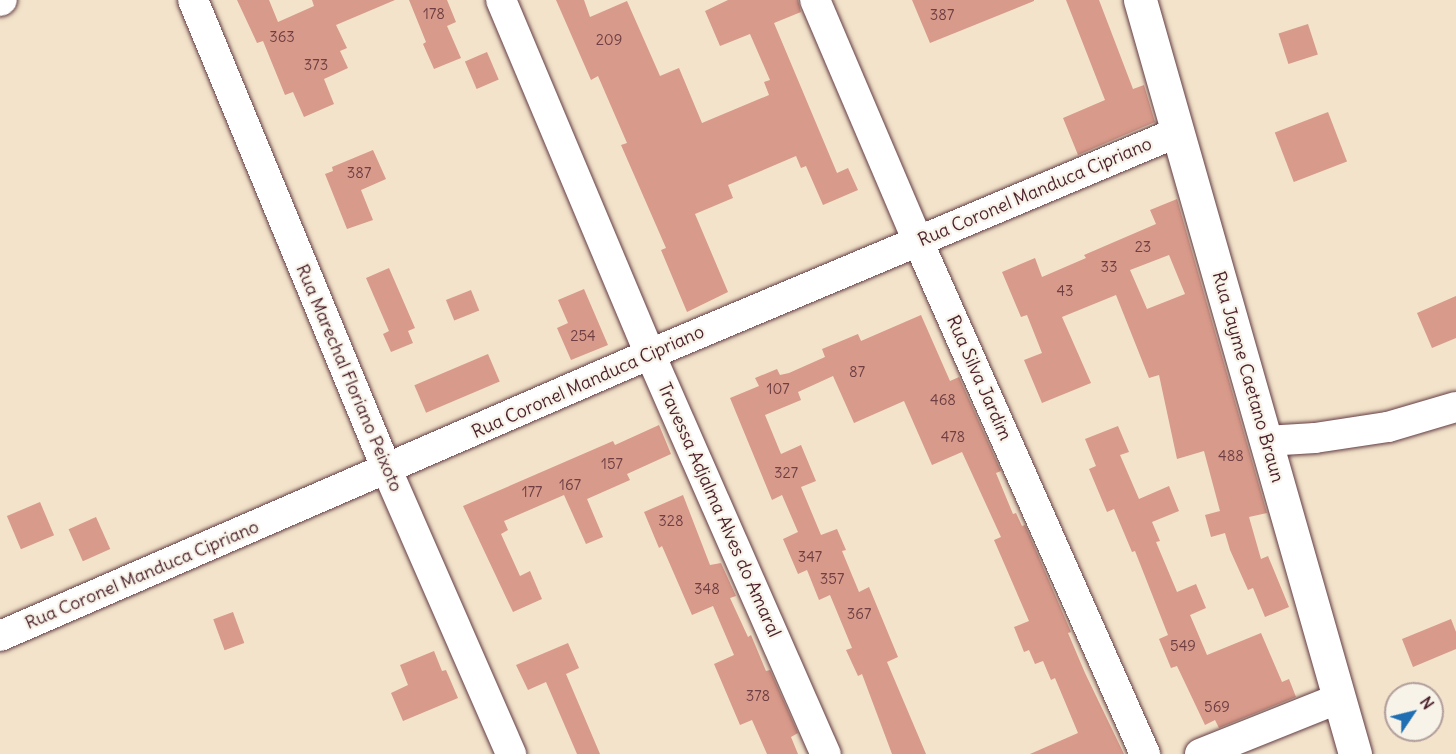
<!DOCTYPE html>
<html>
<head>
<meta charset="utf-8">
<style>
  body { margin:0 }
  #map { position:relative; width:1456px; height:754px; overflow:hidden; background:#f3e3ca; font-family:Delius,sans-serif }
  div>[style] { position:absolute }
  .building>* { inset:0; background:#d89a8a; transform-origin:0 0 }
  .roads { filter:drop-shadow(0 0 2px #633c43) drop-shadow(0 0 2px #633c43) }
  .street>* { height:30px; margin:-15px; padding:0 15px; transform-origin:15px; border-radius:15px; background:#fff }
  .secondary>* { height:33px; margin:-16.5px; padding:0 16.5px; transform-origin:16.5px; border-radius:16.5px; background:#fff }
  span { translate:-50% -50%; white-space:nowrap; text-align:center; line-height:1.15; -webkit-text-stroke:4.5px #f7f3e8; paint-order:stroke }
  .number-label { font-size:15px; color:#6e3e43 }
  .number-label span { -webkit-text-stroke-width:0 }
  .street-label { font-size:18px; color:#4a1f2b }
  .north { position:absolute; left:1384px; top:682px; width:60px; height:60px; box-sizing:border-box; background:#f7f3e8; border:2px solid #b29e9c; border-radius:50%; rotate:55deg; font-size:16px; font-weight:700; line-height:24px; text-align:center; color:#4a1f2b }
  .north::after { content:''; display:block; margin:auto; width:21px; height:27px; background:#1f6fb2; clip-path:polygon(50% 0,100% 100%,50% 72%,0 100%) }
</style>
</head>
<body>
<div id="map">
  <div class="building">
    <i style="clip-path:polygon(237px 0,269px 0,278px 22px,314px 6px,312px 0,395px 0,336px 25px,347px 48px,340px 51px,348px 68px,324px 79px,334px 104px,304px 117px,293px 92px,285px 95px,263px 41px,257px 43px)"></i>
    <i style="clip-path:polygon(409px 0,447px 0,456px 22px,447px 26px,461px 58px,434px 69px,423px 44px,426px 42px)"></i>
    <i style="clip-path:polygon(556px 0,584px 0,590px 17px,627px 1px,660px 76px,679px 68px,702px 123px,769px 95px,764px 82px,770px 80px,750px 34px,720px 46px,705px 11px,728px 0,798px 0,801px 12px,774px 23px,837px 173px,848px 168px,858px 190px,823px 205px,806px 166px,801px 168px,796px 156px,728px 185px,733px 198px,695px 214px,728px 292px,687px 312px,661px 250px,666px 248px,621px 145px,627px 143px,598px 76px,591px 80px)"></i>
    <i style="clip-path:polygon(912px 0,1034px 0,1034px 1px,930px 43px)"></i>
    <i style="clip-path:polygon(1066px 0,1099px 0,1133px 89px,1144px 85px,1155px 122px,1078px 155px,1063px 118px,1105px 100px)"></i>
    <i style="left:1308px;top:24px;width:32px;height:31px;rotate:72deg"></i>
    <i style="left:487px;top:52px;width:30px;height:24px;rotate:67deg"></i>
    <i style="left:1328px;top:112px;width:53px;height:57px;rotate:69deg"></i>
    <i style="clip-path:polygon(373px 150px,386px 179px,361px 190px,373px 220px,347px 229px,325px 174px,333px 171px,332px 167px)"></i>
    <i style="clip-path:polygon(evenodd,1177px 199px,1267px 513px,1249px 517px,1261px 559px,1268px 556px,1289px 607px,1265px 617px,1253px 588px,1248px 590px,1230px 550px,1225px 533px,1211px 537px,1205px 515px,1220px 511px,1204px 451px,1177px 459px,1159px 375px,1149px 378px,1116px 295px,1062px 317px,1091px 383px,1042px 403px,1024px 360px,1042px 353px,1027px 315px,1021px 317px,1002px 272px,1035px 258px,1042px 277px,1086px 258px,1084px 255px,1156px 224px,1150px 210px,1177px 199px,1169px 255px,1185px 294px,1147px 309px,1130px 270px,1169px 255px)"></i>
    <i style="clip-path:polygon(389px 268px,415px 328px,408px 331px,413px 343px,391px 352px,383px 334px,389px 331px,366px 278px)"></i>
    <i style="clip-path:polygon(584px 289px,608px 345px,571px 360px,557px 328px,568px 323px,558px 300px)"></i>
    <i style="left:471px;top:290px;width:22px;height:27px;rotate:68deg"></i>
    <i style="clip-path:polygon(1456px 296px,1456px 338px,1432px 348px,1417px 313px)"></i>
    <i style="clip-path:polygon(921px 315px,950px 381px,959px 377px,1001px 471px,996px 473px,1013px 514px,1016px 513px,1022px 526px,1025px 525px,1071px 632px,1068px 633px,1085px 673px,1124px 754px,1030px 754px,1078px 733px,1055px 678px,1051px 680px,1043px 661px,1035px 664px,1029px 650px,1024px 652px,1014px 627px,1029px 621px,994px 540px,1001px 537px,962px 452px,932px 465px,904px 401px,854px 423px,833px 376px,798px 392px,801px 400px,765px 415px,781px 454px,801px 445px,816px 481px,801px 487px,821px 535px,837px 529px,846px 550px,842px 551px,859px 592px,869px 587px,898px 657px,887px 662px,926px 754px,892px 754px,862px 674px,858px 676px,846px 650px,852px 648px,830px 595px,819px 600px,807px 570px,798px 574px,783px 539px,798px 532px,782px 495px,772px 500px,730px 398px,759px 386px,755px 378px,777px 369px,780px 375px,789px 373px,825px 357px,822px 349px,858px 334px,861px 341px)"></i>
    <i style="left:488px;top:354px;width:30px;height:80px;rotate:67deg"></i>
    <i style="clip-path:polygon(659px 425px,671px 454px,627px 474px,630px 480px,587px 499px,603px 537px,586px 544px,564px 495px,504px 521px,508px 530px,501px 534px,520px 576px,530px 571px,542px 599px,513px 612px,463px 506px,613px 441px,615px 445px)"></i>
    <i style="clip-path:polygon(1118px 426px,1129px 452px,1120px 455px,1139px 499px,1169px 486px,1179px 511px,1152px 522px,1160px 541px,1156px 542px,1177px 592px,1196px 584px,1206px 608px,1190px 615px,1207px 655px,1261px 633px,1282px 682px,1289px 679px,1296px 697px,1219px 728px,1215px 720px,1205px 725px,1177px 666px,1171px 668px,1159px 639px,1168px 635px,1135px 551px,1132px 552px,1114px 509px,1107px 512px,1089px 469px,1096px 466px,1085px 439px)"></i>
    <i style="clip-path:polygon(683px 495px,710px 565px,721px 563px,736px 596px,730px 598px,748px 637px,751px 635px,766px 671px,770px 670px,798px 733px,791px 737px,798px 754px,767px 754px,752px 720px,740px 725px,714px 664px,734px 655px,713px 606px,692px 615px,662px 546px,659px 548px,644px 512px)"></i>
    <i style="left:40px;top:502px;width:36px;height:36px;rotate:67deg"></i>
    <i style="left:96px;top:517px;width:35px;height:30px;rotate:66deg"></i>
    <i style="left:233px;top:612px;width:33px;height:21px;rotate:70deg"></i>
    <i style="clip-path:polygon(1451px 619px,1456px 632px,1456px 649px,1413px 667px,1402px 639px)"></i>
    <i style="clip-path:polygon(568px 643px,579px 668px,566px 674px,600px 754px,577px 754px,546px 682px,528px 690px,516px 665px)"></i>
    <i style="clip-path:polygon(434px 651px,442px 671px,446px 670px,458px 698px,403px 721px,391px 693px,408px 685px,400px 665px)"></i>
  </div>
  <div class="roads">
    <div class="street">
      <i style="left:193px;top:0;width:508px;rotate:67.57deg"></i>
      <i style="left:387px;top:470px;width:310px;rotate:66.4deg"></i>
      <i style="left:501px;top:0;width:384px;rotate:67.2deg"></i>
      <i style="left:650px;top:354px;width:437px;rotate:66.3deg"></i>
      <i style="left:815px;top:0;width:262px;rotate:66.9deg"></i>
      <i style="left:918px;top:241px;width:561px;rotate:66.13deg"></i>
      <i style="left:0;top:1px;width:2px;rotate:-27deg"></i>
      <i style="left:1266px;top:441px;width:49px;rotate:-3.5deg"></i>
      <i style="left:1315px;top:438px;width:74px;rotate:-8.6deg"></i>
      <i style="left:1388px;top:427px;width:71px;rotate:-16.4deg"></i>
      <i style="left:0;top:636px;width:709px;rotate:-23.45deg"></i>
      <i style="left:650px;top:354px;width:573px;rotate:-22.8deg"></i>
      <i style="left:1200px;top:754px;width:151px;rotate:-21.8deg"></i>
    </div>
    <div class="secondary">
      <i style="left:1140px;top:0;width:784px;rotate:74.08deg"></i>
    </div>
  </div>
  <div class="number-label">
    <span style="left:434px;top:14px">178</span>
    <span style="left:942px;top:15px">387</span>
    <span style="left:282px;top:37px">363</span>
    <span style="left:609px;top:40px">209</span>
    <span style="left:316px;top:65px">373</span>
    <span style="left:359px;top:173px">387</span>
    <span style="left:1143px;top:247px">23</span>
    <span style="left:1109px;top:267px">33</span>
    <span style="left:1065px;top:291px">43</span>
    <span style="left:583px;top:336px">254</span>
    <span style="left:857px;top:372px">87</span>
    <span style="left:778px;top:389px">107</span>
    <span style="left:943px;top:400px">468</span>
    <span style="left:953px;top:437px">478</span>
    <span style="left:1231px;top:456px">488</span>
    <span style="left:612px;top:464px">157</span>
    <span style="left:786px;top:473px">327</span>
    <span style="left:570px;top:485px">167</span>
    <span style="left:532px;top:492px">177</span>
    <span style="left:671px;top:521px">328</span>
    <span style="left:810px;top:557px">347</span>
    <span style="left:832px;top:579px">357</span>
    <span style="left:707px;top:589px">348</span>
    <span style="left:859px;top:614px">367</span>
    <span style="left:1183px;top:646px">549</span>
    <span style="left:758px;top:696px">378</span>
    <span style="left:1217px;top:707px">569</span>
  </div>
  <div class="street-label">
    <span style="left:1035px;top:192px;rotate:-23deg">Rua Coronel Manduca Cipriano</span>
    <span style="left:1248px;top:377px;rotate:74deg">Rua Jayme Caetano Braun</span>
    <span style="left:349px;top:378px;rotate:67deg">Rua Marechal Floriano Peixoto</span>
    <span style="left:979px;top:378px;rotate:66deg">Rua Silva Jardim</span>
    <span style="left:588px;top:382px;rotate:-24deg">Rua Coronel Manduca Cipriano</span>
    <span style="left:719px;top:510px;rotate:66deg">Travessa Adjalma Alves do Amaral</span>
    <span style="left:142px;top:575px;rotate:-23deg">Rua Coronel Manduca Cipriano</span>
  </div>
  <div class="north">N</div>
</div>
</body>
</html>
